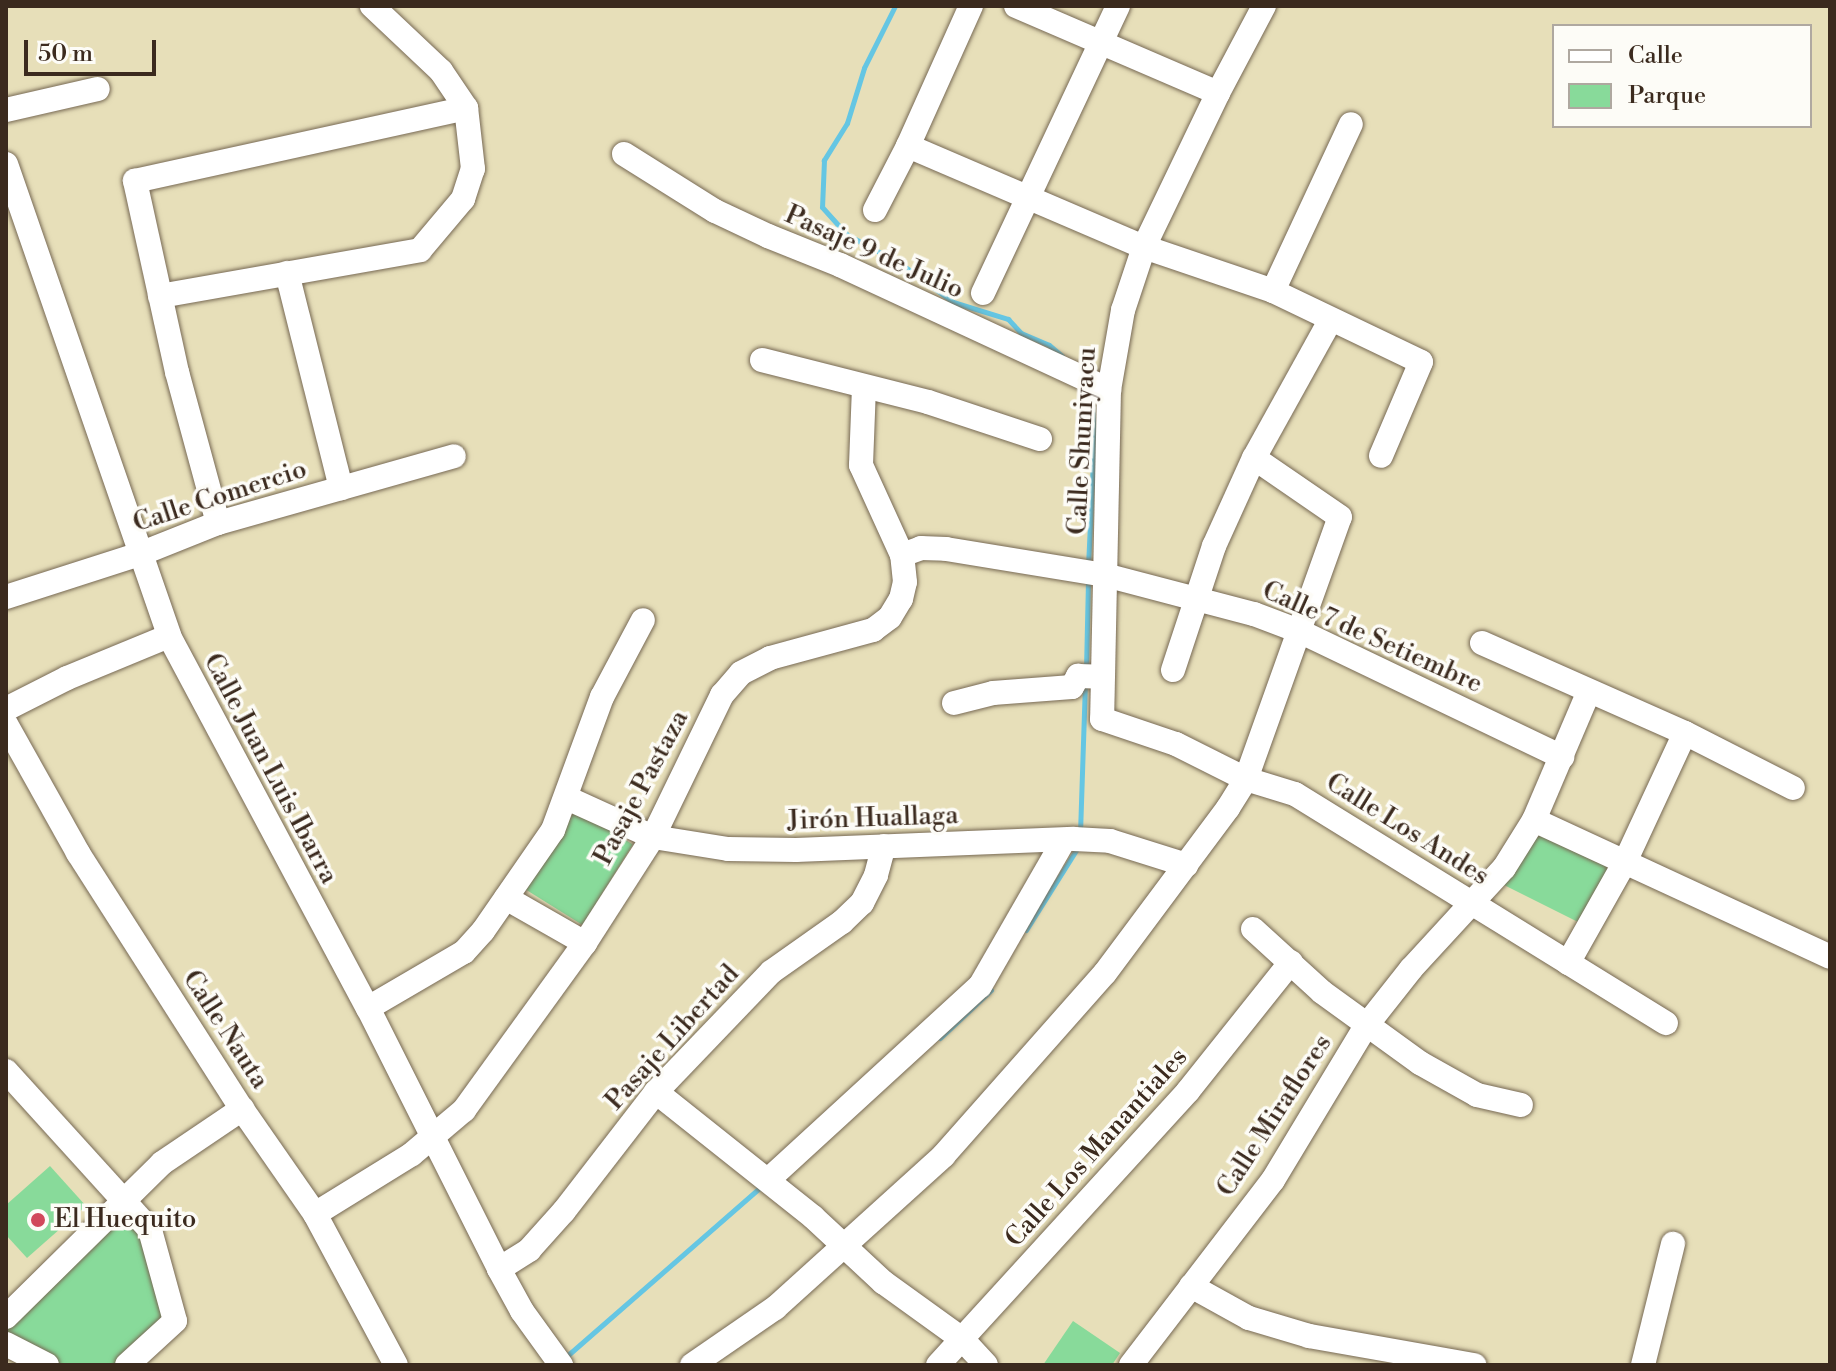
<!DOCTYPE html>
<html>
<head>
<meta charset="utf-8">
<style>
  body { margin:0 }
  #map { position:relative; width:1836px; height:1371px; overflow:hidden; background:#e7dfb9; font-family:"Libre Bodoni",serif }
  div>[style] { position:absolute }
  .green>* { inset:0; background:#88da9a; transform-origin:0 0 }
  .stream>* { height:5px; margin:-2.5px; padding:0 2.5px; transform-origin:2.5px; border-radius:2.5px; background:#65c6e3 }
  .roads { filter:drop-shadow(0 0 2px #776954) drop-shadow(0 0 2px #776954) }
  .minor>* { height:24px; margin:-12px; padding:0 12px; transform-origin:12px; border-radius:12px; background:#fff }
  .dots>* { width:22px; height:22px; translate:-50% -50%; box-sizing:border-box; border:4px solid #fdfcf7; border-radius:50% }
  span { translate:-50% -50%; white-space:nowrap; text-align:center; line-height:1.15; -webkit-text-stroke:7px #fdfcf7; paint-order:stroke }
  .street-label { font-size:26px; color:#3b2a1e }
  .poi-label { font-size:26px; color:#3b2a1e }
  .left { translate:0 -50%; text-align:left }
  .frame { position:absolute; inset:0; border:8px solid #3b2a1e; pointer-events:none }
  .legend { position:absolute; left:1552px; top:24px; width:260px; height:104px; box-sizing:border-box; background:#fdfcf7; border:2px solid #afa8a0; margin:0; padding:10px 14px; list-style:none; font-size:24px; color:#3b2a1e }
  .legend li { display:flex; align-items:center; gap:16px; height:40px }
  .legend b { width:40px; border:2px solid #afa8a0 }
  .scale { position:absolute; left:24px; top:40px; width:132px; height:36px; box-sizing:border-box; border:4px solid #3b2a1e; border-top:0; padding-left:10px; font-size:24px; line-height:28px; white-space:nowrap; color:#3b2a1e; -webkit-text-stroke:6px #fdfcf7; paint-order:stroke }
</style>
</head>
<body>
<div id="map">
  <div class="green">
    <i style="left:576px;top:809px;width:67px;height:95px;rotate:32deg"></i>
    <i style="clip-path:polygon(1539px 831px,1611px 865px,1578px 922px,1504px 885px)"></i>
    <i style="clip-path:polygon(50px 1166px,86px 1206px,27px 1258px,6px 1235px,6px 1205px)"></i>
    <i style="clip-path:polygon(126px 1206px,146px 1232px,169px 1319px,120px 1365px,57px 1365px,6px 1339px,6px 1325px)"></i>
    <i style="clip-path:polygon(1073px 1321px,1120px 1353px,1112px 1365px,1043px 1365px)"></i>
  </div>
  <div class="stream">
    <i style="left:895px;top:6px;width:69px;rotate:116.6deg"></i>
    <i style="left:864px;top:68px;width:58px;rotate:107.2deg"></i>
    <i style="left:847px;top:123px;width:44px;rotate:121.9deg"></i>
    <i style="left:824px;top:160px;width:47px;rotate:92.4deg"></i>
    <i style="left:822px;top:207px;width:36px;rotate:48deg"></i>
    <i style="left:846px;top:234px;width:63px;rotate:28.6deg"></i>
    <i style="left:901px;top:264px;width:64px;rotate:36.2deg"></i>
    <i style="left:953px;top:302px;width:58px;rotate:17.2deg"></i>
    <i style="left:1008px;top:319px;width:19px;rotate:47deg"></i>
    <i style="left:1021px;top:333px;width:30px;rotate:23deg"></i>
    <i style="left:1049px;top:345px;width:17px;rotate:40deg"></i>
    <i style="left:1087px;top:389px;width:14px;rotate:69deg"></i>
    <i style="left:1092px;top:402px;width:37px;rotate:87deg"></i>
    <i style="left:1094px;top:439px;width:126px;rotate:92.7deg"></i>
    <i style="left:1086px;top:669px;width:90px;rotate:-88.7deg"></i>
    <i style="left:1080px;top:833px;width:150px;rotate:-88.1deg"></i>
    <i style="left:1026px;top:930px;width:98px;rotate:-57.9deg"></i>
    <i style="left:940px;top:1038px;width:70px;rotate:-43.3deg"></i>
    <i style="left:568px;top:1355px;width:259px;rotate:-41.1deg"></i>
  </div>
  <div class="roads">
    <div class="minor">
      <i style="left:1016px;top:6px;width:220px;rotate:23.3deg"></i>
      <i style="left:1264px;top:6px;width:98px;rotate:117.9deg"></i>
      <i style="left:1218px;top:93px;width:171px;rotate:115.7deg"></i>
      <i style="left:1144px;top:247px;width:66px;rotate:108.4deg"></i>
      <i style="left:1123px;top:310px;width:81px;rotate:99.9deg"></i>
      <i style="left:1109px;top:390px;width:329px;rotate:91.2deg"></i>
      <i style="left:1102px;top:719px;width:78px;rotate:18.7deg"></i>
      <i style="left:1176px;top:744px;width:78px;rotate:26.6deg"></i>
      <i style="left:1246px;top:779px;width:51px;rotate:17deg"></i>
      <i style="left:1295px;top:794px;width:436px;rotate:31.7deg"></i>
      <i style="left:6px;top:110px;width:94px;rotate:-12.9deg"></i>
      <i style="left:908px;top:146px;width:257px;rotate:23.2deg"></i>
      <i style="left:1144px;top:247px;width:136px;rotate:18.8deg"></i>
      <i style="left:1273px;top:291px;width:164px;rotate:25.6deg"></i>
      <i style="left:1421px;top:362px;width:102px;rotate:113.1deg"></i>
      <i style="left:624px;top:154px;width:107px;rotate:32.1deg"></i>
      <i style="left:715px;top:211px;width:59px;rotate:25.3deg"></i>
      <i style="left:768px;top:236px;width:78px;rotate:21.9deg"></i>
      <i style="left:840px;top:265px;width:297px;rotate:24.9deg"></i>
      <i style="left:6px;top:164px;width:499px;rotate:70.9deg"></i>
      <i style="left:169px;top:636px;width:422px;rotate:61.9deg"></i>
      <i style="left:368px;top:1008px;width:292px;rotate:63.3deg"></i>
      <i style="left:499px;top:1269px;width:48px;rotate:61.3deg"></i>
      <i style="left:522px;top:1311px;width:67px;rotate:54.2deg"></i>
      <i style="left:875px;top:210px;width:72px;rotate:-62.7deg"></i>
      <i style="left:908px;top:146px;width:154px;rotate:-65.8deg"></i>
      <i style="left:287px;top:273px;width:222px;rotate:75.9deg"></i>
      <i style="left:1273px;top:291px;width:184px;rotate:-65deg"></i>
      <i style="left:983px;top:293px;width:317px;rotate:-64.8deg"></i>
      <i style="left:160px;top:296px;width:264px;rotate:-10deg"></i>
      <i style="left:420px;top:250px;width:67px;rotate:-49.9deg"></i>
      <i style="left:463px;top:199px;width:32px;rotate:-72deg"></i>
      <i style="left:473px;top:169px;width:61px;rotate:-96.5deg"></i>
      <i style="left:466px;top:108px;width:45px;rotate:-124deg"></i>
      <i style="left:441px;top:71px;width:95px;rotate:-136.7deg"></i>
      <i style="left:762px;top:360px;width:171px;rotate:14.2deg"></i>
      <i style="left:928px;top:402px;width:118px;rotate:18.3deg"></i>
      <i style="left:218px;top:523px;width:156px;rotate:-105.2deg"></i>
      <i style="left:177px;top:372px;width:196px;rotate:-102.4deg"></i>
      <i style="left:135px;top:181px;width:339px;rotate:-12.4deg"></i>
      <i style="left:902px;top:555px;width:20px;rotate:-20deg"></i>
      <i style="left:921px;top:548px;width:25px;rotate:2deg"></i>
      <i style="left:946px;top:549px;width:161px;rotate:9.3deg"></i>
      <i style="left:1105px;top:575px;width:154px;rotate:14.7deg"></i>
      <i style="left:1254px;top:614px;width:48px;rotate:20.7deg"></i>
      <i style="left:1299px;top:631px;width:292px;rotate:25.6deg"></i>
      <i style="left:6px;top:597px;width:141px;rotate:-17.8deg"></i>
      <i style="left:140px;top:554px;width:84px;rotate:-21.7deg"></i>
      <i style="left:218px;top:523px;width:245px;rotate:-15.8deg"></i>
      <i style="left:1482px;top:643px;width:222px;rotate:23.9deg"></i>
      <i style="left:1685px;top:733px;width:121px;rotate:27deg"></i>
      <i style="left:1173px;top:670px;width:131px;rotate:-71.7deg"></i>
      <i style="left:1214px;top:546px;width:97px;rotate:-65.6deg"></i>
      <i style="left:1254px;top:458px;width:157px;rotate:-61deg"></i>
      <i style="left:954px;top:703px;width:40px;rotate:-14.4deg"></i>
      <i style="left:993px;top:693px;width:79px;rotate:-4.3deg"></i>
      <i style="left:1072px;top:687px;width:13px;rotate:-61deg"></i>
      <i style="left:1078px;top:676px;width:24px;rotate:2deg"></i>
      <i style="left:6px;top:709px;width:68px;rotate:-26.9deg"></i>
      <i style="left:67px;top:678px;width:110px;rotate:-22.4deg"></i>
      <i style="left:6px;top:724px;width:148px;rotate:60.8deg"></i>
      <i style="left:78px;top:853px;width:304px;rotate:57.4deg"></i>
      <i style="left:242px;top:1109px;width:128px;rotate:55.2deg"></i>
      <i style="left:315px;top:1214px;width:171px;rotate:61.8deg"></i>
      <i style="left:567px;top:798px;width:94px;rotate:24.4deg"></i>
      <i style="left:653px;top:837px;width:76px;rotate:9.1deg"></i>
      <i style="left:728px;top:849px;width:68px;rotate:0.8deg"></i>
      <i style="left:796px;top:850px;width:278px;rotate:-2.3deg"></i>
      <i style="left:1074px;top:839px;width:36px;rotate:3deg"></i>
      <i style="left:1110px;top:841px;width:80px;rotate:17.5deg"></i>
      <i style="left:1534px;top:820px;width:326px;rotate:24.8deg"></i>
      <i style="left:506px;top:898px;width:91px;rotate:29.7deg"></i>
      <i style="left:1253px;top:929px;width:93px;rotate:42.4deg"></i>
      <i style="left:1322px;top:992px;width:121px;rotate:35.9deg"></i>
      <i style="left:1420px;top:1063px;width:65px;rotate:29.3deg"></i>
      <i style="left:1477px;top:1095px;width:45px;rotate:12.8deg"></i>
      <i style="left:1568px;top:963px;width:116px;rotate:-60.6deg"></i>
      <i style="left:1625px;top:862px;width:142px;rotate:-65.1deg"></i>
      <i style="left:368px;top:1008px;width:111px;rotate:-30.3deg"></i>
      <i style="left:464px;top:952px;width:28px;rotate:-48deg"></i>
      <i style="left:483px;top:931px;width:123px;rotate:-55.3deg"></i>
      <i style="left:553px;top:830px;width:142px;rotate:-69.8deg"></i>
      <i style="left:602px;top:697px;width:87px;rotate:-62deg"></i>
      <i style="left:6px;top:1071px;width:215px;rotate:47.8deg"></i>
      <i style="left:150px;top:1230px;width:94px;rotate:74.6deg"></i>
      <i style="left:175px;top:1321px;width:65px;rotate:137.5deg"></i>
      <i style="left:656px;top:1092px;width:201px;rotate:38.5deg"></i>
      <i style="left:813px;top:1217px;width:96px;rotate:42.9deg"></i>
      <i style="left:883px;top:1282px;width:97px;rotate:35.8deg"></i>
      <i style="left:962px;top:1339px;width:35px;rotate:47deg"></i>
      <i style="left:768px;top:1180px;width:287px;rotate:-42.5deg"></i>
      <i style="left:980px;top:986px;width:168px;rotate:-60.1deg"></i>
      <i style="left:315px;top:1214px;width:114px;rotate:-31.7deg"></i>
      <i style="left:412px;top:1154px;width:68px;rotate:-40.2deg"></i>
      <i style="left:464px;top:1110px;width:206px;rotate:-54.1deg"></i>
      <i style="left:585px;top:943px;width:126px;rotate:-57.3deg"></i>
      <i style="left:653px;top:837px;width:158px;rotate:-64.1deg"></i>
      <i style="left:722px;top:695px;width:29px;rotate:-49deg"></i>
      <i style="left:741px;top:673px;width:33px;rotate:-27deg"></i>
      <i style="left:770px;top:658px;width:107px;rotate:-15.2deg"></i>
      <i style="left:873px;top:630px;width:21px;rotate:-37deg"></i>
      <i style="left:890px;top:617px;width:21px;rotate:-59deg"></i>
      <i style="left:901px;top:599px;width:17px;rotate:-77deg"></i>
      <i style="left:905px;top:582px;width:27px;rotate:-96deg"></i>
      <i style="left:902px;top:555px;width:99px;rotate:-114.5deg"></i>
      <i style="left:861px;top:465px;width:78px;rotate:-87.8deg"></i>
      <i style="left:499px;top:1269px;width:36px;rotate:-32deg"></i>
      <i style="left:529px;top:1250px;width:52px;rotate:-48.1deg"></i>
      <i style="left:564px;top:1211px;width:150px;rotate:-52.3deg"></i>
      <i style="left:656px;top:1092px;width:166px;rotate:-46.2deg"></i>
      <i style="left:771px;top:972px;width:87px;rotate:-35.2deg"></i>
      <i style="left:842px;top:922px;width:28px;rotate:-44deg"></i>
      <i style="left:862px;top:903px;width:31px;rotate:-63deg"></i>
      <i style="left:876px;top:875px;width:30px;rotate:-75deg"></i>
      <i style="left:1191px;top:1286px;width:66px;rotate:28.9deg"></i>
      <i style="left:1249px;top:1318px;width:63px;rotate:16.7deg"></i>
      <i style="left:1309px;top:1336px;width:168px;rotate:10deg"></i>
      <i style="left:6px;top:1317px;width:219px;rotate:-44.6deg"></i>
      <i style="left:162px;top:1163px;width:97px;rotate:-34deg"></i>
      <i style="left:6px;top:1344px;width:46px;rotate:27.1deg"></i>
      <i style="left:692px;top:1365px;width:101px;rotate:-34.5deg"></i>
      <i style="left:775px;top:1308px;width:227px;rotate:-42.1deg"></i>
      <i style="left:943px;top:1156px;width:244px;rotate:-48.5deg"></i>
      <i style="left:1105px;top:973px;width:206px;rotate:-53.3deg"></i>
      <i style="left:1228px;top:808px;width:34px;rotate:-58deg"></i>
      <i style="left:1246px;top:779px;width:278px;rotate:-70.3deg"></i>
      <i style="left:1340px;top:517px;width:104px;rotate:-145.5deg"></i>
      <i style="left:938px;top:1365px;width:371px;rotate:-47.6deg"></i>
      <i style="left:1188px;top:1091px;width:165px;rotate:-51.4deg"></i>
      <i style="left:1131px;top:1365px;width:233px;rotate:-52.5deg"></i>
      <i style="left:1273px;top:1180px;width:180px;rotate:-58.9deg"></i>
      <i style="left:1366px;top:1026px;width:73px;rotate:-51.7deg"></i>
      <i style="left:1411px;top:969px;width:137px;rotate:-47.4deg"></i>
      <i style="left:1504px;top:868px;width:57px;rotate:-58deg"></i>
      <i style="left:1534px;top:820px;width:140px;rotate:-66.9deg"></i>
      <i style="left:1643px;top:1365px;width:125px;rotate:-76.1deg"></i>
    </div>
  </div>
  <div class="dots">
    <i style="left:38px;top:1220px;background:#d1495b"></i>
  </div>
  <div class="street-label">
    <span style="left:874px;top:253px;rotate:24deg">Pasaje 9 de Julio</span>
    <span style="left:1083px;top:441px;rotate:-87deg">Calle Shuniyacu</span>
    <span style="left:220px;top:497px;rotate:-18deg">Calle Comercio</span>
    <span style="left:1372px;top:638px;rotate:24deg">Calle 7 de Setiembre</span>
    <span style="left:270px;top:769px;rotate:62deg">Calle Juan Luis Ibarra</span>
    <span style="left:642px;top:788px;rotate:-62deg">Pasaje Pastaza</span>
    <span style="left:873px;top:819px;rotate:-2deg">Jirón Huallaga</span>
    <span style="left:1407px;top:830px;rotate:32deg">Calle Los Andes</span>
    <span style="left:225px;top:1030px;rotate:57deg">Calle Nauta</span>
    <span style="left:673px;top:1038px;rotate:-48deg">Pasaje Libertad</span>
    <span style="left:1275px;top:1116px;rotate:-57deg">Calle Miraflores</span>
    <span style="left:1097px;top:1148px;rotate:-48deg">Calle Los Manantiales</span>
  </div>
  <div class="poi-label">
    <span class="left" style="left:54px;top:1220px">El Huequito</span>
  </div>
  <div class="frame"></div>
  <ul class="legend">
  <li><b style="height:10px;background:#fff"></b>Calle</li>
  <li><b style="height:22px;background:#88da9a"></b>Parque</li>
  </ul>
  <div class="scale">50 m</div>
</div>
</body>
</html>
